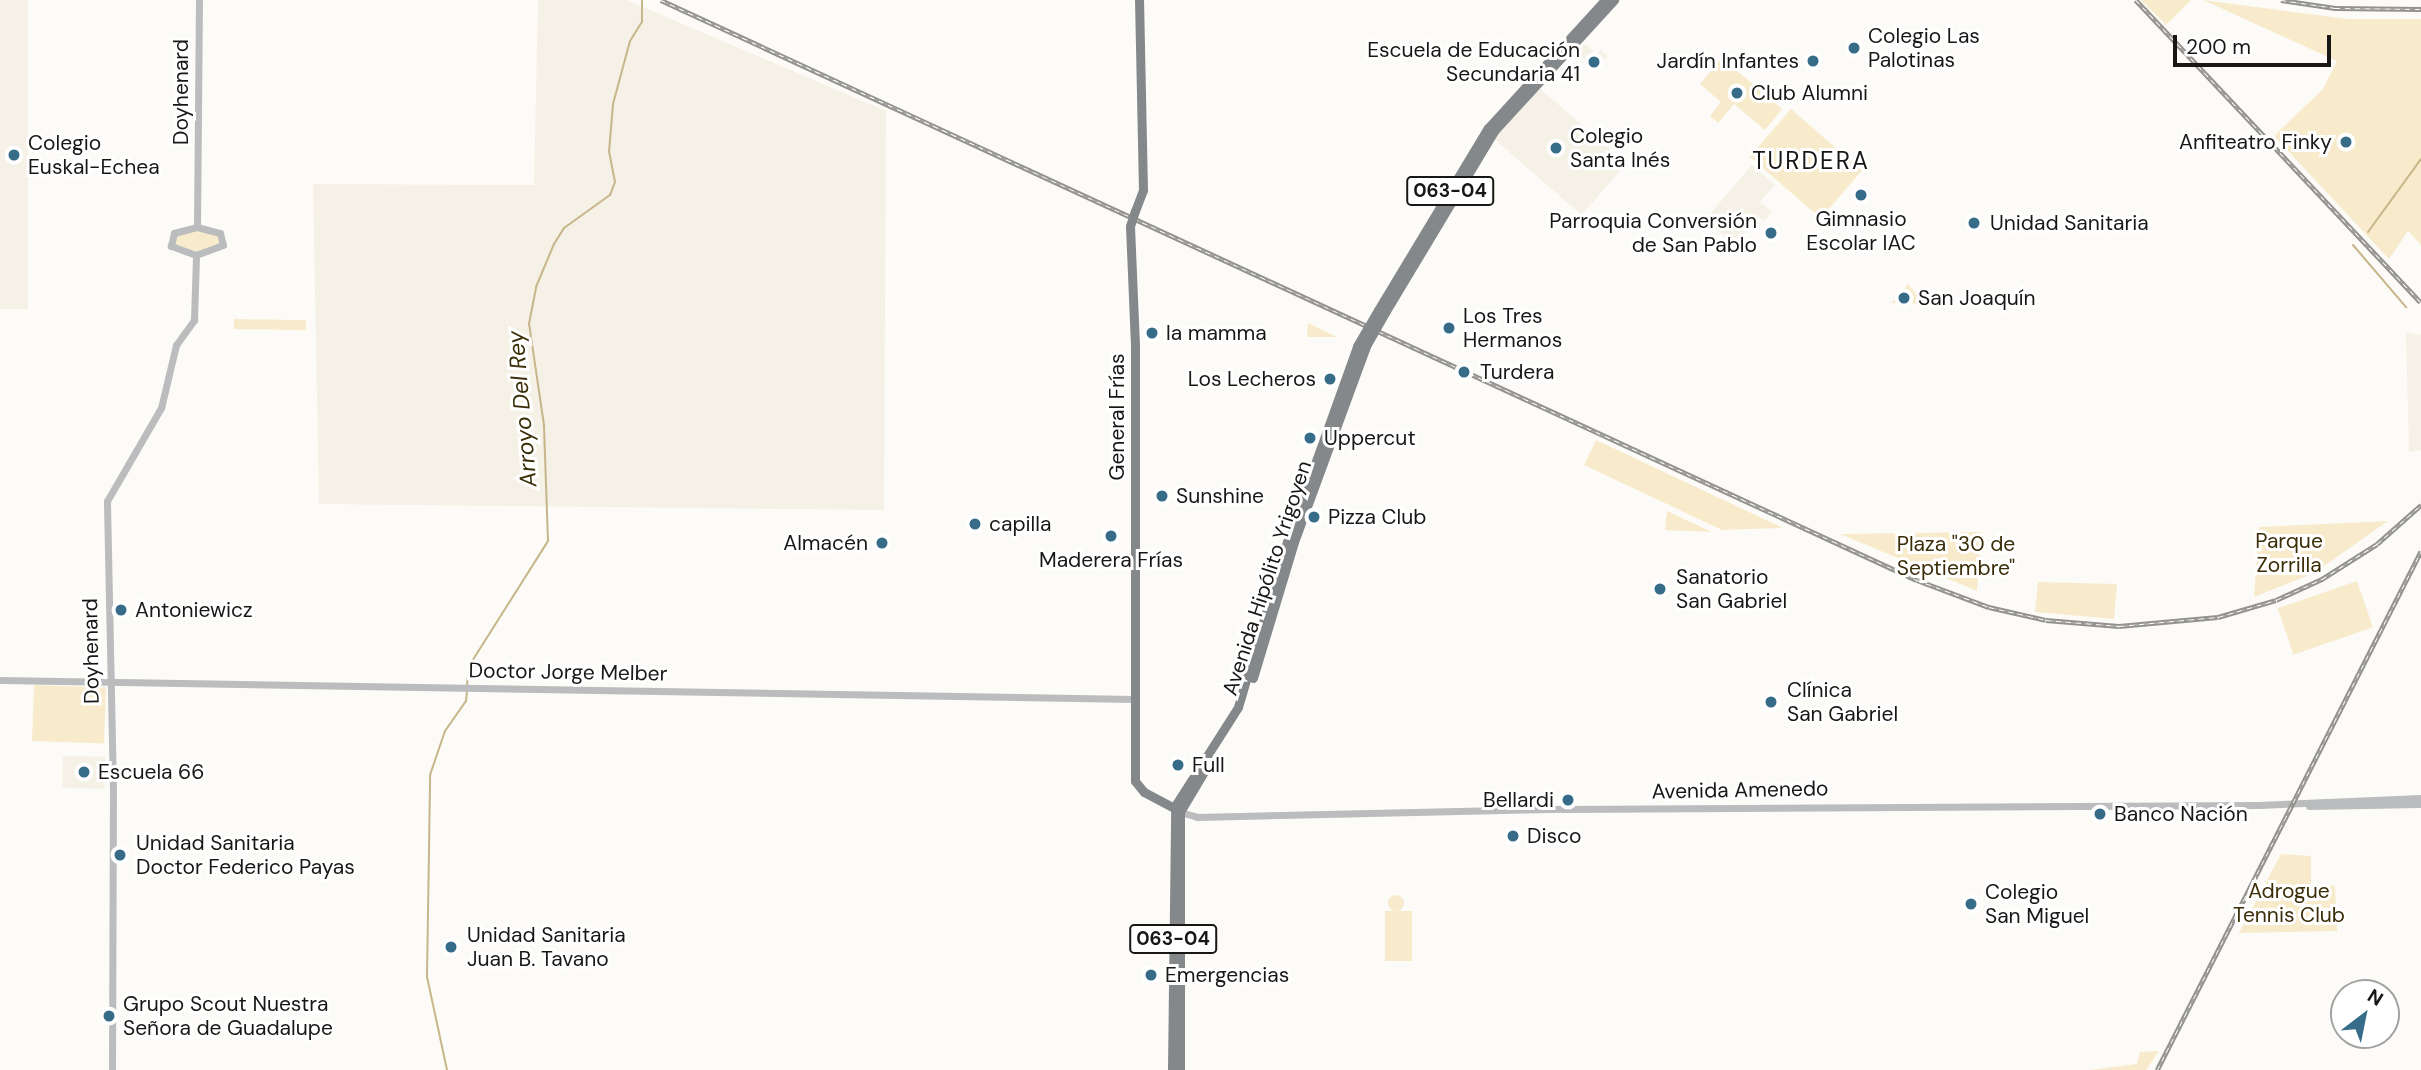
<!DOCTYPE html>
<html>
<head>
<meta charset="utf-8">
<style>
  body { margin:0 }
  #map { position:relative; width:2421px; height:1070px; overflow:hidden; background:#fcfbf7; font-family:"DM Sans",sans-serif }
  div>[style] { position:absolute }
  .built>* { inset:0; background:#f5f1e6; transform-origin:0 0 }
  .green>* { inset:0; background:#f7ebcb; transform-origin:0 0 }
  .round { border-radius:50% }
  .stream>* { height:2px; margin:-1px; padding:0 1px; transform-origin:1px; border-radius:1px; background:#c7b689 }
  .minor>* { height:7px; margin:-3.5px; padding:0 3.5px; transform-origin:3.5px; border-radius:3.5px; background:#babcbd }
  .major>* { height:9px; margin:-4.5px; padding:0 4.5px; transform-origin:4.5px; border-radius:4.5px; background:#85888a }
  .rail>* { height:4.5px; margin-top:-2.25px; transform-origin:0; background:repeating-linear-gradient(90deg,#fff 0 5px,#93928f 0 10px); box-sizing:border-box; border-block:2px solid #93928f }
  .major-bridge>* { height:9px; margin:-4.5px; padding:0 4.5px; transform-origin:4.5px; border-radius:4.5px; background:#85888a }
  .dots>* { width:19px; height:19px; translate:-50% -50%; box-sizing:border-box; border:4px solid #fff; border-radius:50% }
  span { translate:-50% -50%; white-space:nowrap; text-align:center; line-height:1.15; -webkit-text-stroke:6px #fff; paint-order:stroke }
  .shield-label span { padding:2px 5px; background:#fff; border:2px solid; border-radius:5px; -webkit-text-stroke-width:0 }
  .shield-label { font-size:19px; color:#181716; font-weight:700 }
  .poi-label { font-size:21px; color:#181716 }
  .left { translate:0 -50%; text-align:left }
  .right { translate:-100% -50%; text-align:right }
  .street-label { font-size:21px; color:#181716 }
  .park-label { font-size:21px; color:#3a2d07 }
  .water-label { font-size:23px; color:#3b2f08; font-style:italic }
  .quarter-label { font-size:24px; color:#181716; letter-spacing:2px }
  .north { position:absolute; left:2330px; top:979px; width:70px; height:70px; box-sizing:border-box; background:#fff; border:2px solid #a3a2a2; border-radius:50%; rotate:32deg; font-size:19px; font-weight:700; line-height:28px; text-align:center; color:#181716 }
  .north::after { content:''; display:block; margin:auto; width:24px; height:32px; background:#366c88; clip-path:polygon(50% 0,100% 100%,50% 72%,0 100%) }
  .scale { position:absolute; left:2173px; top:35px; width:158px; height:32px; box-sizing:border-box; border:4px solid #181716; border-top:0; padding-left:9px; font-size:21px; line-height:24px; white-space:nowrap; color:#181716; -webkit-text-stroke:5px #fff; paint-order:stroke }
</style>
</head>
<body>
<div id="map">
  <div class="built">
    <i style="left:0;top:0;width:28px;height:309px"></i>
    <i style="clip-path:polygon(538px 0,627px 0,886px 111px,884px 510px,319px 504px,313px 184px,534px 185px)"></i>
    <i style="clip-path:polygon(1585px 44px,1596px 54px,1601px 50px,1608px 56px,1595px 69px,1577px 53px)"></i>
    <i style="left:1538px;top:87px;width:117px;height:68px;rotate:41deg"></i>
    <i style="clip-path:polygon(1752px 165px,1775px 185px,1760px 202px,1772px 212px,1764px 221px,1758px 217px,1735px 245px,1705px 220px)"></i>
    <i style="clip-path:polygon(2406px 332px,2421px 335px,2421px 450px,2409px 452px)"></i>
    <i style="left:63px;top:756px;width:42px;height:32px;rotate:1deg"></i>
  </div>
  <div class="green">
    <i style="clip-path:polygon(2141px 0,2191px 0,2166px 25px)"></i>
    <i style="clip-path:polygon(2203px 0,2347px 19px,2421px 19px,2421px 245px,2408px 231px,2389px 259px,2274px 136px,2323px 89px,2337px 61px)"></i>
    <i style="clip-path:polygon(1722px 58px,1782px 109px,1765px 130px,1734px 104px,1718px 123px,1710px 116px,1721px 102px,1700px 84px)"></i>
    <i style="left:1791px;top:109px;width:94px;height:63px;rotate:41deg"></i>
    <i style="clip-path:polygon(197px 230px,219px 235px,221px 244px,198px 252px,174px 244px,176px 236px)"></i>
    <i style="clip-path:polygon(1908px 284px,1924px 304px,1891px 303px)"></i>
    <i style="left:234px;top:319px;width:72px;height:10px;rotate:1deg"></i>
    <i style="clip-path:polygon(1308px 323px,1337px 337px,1307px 337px)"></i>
    <i style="clip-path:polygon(1596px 440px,1783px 528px,1722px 530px,1584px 465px)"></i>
    <i style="clip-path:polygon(1667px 511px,1712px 532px,1665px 530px)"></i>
    <i style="clip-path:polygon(2388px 521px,2314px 573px,2254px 597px,2259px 527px)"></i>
    <i style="clip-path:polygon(1981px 532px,1977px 591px,1840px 534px)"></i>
    <i style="left:2357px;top:581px;width:49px;height:84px;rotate:71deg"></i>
    <i style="clip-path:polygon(2038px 582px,2117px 584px,2114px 619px,2035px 612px)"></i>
    <i style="left:34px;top:685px;width:72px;height:56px;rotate:2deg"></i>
    <i style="clip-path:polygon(2281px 854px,2311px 856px,2311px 885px,2335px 886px,2337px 931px,2239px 933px)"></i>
    <i class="round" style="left:1388px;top:895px;width:16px;height:16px"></i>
    <i style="left:1385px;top:911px;width:27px;height:50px"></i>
    <i style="clip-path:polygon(2159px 1051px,2146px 1070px,2089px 1070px,2137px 1064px,2140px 1052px)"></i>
  </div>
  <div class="stream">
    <i style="left:2368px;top:232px;width:90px;rotate:-54deg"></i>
    <i style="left:2353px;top:245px;width:82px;rotate:49.5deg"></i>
    <i style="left:467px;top:685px;width:19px;rotate:-84deg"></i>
    <i style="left:469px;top:666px;width:148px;rotate:-57.7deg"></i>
    <i style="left:548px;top:541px;width:116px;rotate:-92deg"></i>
    <i style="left:544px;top:425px;width:102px;rotate:-98.4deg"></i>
    <i style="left:529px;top:324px;width:38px;rotate:-79deg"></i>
    <i style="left:536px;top:287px;width:47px;rotate:-67.3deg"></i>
    <i style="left:554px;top:244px;width:19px;rotate:-58deg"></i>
    <i style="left:564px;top:228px;width:57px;rotate:-35.7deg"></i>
    <i style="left:610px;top:195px;width:14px;rotate:-69deg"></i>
    <i style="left:615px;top:182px;width:31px;rotate:-101deg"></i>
    <i style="left:609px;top:152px;width:48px;rotate:-85.2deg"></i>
    <i style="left:613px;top:104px;width:65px;rotate:-74.9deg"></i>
    <i style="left:630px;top:41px;width:22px;rotate:-58deg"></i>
    <i style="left:642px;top:22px;width:22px;rotate:-90deg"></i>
    <i style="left:447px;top:1070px;width:95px;rotate:-102.1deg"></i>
    <i style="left:427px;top:977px;width:202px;rotate:-89.1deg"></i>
    <i style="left:430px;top:775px;width:46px;rotate:-71.2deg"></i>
    <i style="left:445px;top:731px;width:37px;rotate:-55deg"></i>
    <i style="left:466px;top:701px;width:10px;rotate:-84deg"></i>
  </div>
  <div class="minor">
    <i style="left:197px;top:227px;width:227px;rotate:-89.5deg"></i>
    <i style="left:197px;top:227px;width:24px;rotate:15deg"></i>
    <i style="left:220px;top:233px;width:12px;rotate:76deg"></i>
    <i style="left:223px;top:245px;width:29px;rotate:160deg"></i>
    <i style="left:196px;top:255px;width:27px;rotate:-160deg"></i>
    <i style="left:171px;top:246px;width:13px;rotate:-77deg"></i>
    <i style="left:174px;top:233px;width:24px;rotate:-15deg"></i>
    <i style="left:0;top:680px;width:1135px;rotate:0.96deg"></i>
    <i style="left:2309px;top:806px;width:112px;rotate:-1deg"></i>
    <i style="left:1180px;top:812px;width:18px;rotate:16deg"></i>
    <i style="left:1197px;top:817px;width:366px;rotate:-1.3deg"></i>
    <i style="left:1563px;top:809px;width:696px;rotate:-0.33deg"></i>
    <i style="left:2259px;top:805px;width:162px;rotate:-2.5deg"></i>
    <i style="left:112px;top:1070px;width:280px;rotate:-89.8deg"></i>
    <i style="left:113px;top:790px;width:289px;rotate:-91.2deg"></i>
    <i style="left:107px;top:501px;width:108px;rotate:-59.9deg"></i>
    <i style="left:161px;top:408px;width:65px;rotate:-76.6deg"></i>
    <i style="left:176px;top:345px;width:31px;rotate:-54deg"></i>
    <i style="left:194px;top:320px;width:65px;rotate:-88.2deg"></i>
  </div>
  <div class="major">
    <i style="left:1135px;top:211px;width:22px;rotate:-69deg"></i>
    <i style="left:1143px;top:190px;width:190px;rotate:-91.2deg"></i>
    <i style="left:1130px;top:226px;width:119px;rotate:87.6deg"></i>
    <i style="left:1135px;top:345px;width:436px;rotate:90deg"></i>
    <i style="left:1135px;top:781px;width:14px;rotate:51deg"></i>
    <i style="left:1144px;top:792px;width:40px;rotate:28deg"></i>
    <i style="left:1378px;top:310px;width:213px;rotate:-58.9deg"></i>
    <i style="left:1488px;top:128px;width:173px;rotate:-47.6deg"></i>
    <i style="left:1386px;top:311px;width:210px;rotate:-59deg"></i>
    <i style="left:1494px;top:131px;width:178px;rotate:-47.5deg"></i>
    <i style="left:1253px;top:678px;width:142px;rotate:-73.2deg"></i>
    <i style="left:1294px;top:542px;width:209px;rotate:-69.8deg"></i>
    <i style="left:1172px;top:1070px;width:264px;rotate:-89.3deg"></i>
    <i style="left:1175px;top:806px;width:117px;rotate:-57.5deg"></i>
    <i style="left:1238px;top:707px;width:172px;rotate:-73.5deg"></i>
    <i style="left:1287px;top:542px;width:208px;rotate:-70.3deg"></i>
    <i style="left:1180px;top:1070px;width:258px;rotate:-90deg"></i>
    <i style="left:1180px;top:812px;width:55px;rotate:-59.2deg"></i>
  </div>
  <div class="rail">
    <i style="left:661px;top:0;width:1383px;rotate:24.79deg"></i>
    <i style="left:1917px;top:580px;width:77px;rotate:20.6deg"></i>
    <i style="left:1989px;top:607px;width:58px;rotate:12.8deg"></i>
    <i style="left:2046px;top:620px;width:73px;rotate:4.7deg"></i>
    <i style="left:2119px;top:626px;width:99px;rotate:-5.2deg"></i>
    <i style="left:2218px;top:617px;width:60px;rotate:-16.3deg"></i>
    <i style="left:2276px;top:600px;width:51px;rotate:-24.5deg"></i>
    <i style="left:2322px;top:579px;width:65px;rotate:-32.5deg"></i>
    <i style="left:2377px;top:544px;width:59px;rotate:-41.6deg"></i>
    <i style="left:2136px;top:0;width:415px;rotate:46.7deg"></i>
    <i style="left:2281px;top:0;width:55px;rotate:8.4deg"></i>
    <i style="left:2335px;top:8px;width:86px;rotate:0.7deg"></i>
    <i style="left:2157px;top:1070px;width:582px;rotate:-63.04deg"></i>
  </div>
  <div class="major-bridge">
    <i style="left:1130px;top:226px;width:16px;rotate:-72deg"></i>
    <i style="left:1357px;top:346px;width:42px;rotate:-59.7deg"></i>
    <i style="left:1366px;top:346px;width:40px;rotate:-60.3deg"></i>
  </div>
  <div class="dots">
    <i style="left:1854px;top:48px;background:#366c88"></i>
    <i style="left:1813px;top:61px;background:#366c88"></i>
    <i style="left:1594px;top:62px;background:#366c88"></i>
    <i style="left:1737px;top:93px;background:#366c88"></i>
    <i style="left:2346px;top:142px;background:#366c88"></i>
    <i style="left:1556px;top:148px;background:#366c88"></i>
    <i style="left:14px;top:155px;background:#366c88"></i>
    <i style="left:1861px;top:195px;background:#366c88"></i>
    <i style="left:1974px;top:223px;background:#366c88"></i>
    <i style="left:1771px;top:233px;background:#366c88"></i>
    <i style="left:1904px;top:298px;background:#366c88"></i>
    <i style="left:1449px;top:328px;background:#366c88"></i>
    <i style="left:1152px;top:333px;background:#366c88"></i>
    <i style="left:1464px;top:372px;background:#366c88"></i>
    <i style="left:1330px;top:379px;background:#366c88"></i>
    <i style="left:1310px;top:438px;background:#366c88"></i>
    <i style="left:1162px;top:496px;background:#366c88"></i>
    <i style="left:1314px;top:517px;background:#366c88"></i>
    <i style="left:975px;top:524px;background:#366c88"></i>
    <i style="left:1111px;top:536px;background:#366c88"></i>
    <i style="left:882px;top:543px;background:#366c88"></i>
    <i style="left:1660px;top:589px;background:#366c88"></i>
    <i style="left:121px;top:610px;background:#366c88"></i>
    <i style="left:1771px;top:702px;background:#366c88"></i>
    <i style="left:1178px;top:765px;background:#366c88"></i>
    <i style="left:84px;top:772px;background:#366c88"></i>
    <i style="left:1568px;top:800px;background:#366c88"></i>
    <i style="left:2100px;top:814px;background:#366c88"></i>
    <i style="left:1513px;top:836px;background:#366c88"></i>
    <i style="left:120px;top:855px;background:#366c88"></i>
    <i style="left:1971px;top:904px;background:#366c88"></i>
    <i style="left:451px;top:947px;background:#366c88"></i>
    <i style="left:1151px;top:975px;background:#366c88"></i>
    <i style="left:109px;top:1016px;background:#366c88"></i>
  </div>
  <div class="shield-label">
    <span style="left:1450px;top:191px">063-04</span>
    <span style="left:1173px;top:939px">063-04</span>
  </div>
  <div class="poi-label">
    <span class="left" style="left:1868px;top:48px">Colegio Las<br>Palotinas</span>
    <span class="right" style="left:1580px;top:62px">Escuela de Educación<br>Secundaria 41</span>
    <span class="right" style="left:1799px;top:61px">Jardín Infantes</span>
    <span class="left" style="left:1751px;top:93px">Club Alumni</span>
    <span class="left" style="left:1570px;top:148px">Colegio<br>Santa Inés</span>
    <span class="right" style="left:2332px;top:142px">Anfiteatro Finky</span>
    <span class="left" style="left:28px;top:155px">Colegio<br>Euskal-Echea</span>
    <span style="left:1861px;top:231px">Gimnasio<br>Escolar IAC</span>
    <span class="right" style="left:1757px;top:233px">Parroquia Conversión<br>de San Pablo</span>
    <span class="left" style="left:1990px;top:223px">Unidad Sanitaria</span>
    <span class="left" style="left:1918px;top:298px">San Joaquín</span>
    <span class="left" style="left:1463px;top:328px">Los Tres<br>Hermanos</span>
    <span class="left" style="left:1166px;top:333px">la mamma</span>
    <span class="left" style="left:1480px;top:372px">Turdera</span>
    <span class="right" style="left:1316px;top:379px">Los Lecheros</span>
    <span class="left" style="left:1324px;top:438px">Uppercut</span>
    <span class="left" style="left:1176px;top:496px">Sunshine</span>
    <span class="left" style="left:1328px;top:517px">Pizza Club</span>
    <span class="left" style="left:989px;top:524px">capilla</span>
    <span class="right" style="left:868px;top:543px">Almacén</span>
    <span style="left:1111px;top:560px">Maderera Frías</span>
    <span class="left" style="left:1676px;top:589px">Sanatorio<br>San Gabriel</span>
    <span class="left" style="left:135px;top:610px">Antoniewicz</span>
    <span class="left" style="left:1787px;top:702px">Clínica<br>San Gabriel</span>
    <span class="left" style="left:1192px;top:765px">Full</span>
    <span class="left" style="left:98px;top:772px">Escuela 66</span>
    <span class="right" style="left:1554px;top:800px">Bellardi</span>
    <span class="left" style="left:2114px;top:814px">Banco Nación</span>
    <span class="left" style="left:1527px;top:836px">Disco</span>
    <span class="left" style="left:136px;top:855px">Unidad Sanitaria<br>Doctor Federico Payas</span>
    <span class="left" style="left:1985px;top:904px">Colegio<br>San Miguel</span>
    <span class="left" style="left:467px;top:947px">Unidad Sanitaria<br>Juan B. Tavano</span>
    <span class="left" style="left:1165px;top:975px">Emergencias</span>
    <span class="left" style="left:123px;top:1016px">Grupo Scout Nuestra<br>Señora de Guadalupe</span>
  </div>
  <div class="street-label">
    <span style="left:181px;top:92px;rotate:-90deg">Doyhenard</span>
    <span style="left:1117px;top:417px;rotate:-90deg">General Frías</span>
    <span style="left:1267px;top:578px;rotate:-72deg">Avenida Hipólito Yrigoyen</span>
    <span style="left:91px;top:651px;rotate:-91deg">Doyhenard</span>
    <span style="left:568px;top:672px;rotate:1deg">Doctor Jorge Melber</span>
    <span style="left:1740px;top:790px;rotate:-1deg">Avenida Amenedo</span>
  </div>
  <div class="park-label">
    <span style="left:2289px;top:553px">Parque<br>Zorrilla</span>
    <span style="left:1956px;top:556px">Plaza "30 de<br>Septiembre"</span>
    <span style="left:2289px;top:903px">Adrogue<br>Tennis Club</span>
  </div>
  <div class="water-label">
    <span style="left:522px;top:409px;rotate:-95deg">Arroyo Del Rey</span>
  </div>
  <div class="quarter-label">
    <span style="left:1811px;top:161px">TURDERA</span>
  </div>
  <div class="north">N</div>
  <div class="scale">200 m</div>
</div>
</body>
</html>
